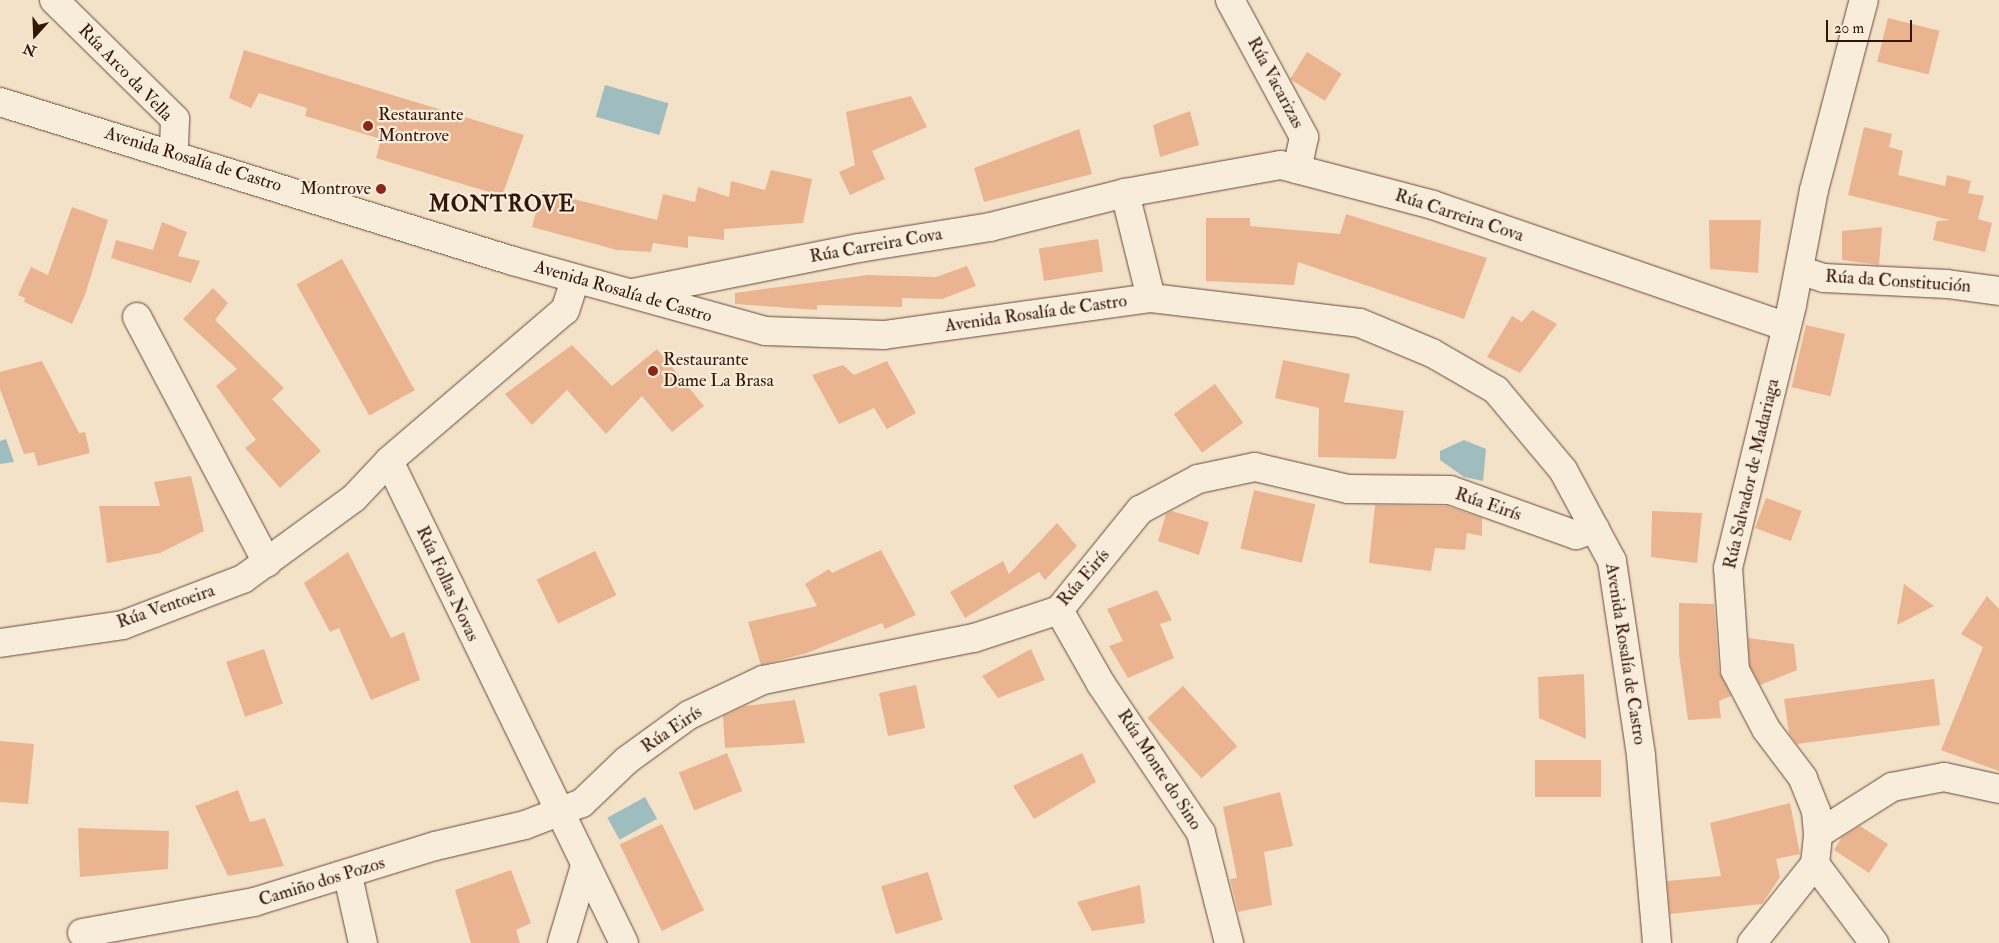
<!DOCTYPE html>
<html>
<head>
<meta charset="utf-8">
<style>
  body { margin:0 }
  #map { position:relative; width:1999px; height:943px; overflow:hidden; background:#f4e2c8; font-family:"IM FELL Double Pica",serif }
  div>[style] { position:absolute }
  .water>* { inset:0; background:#9fbcbe; transform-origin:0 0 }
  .building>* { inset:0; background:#eab491; transform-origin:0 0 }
  .roads { filter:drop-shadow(0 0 1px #644939) drop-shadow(0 0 1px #644939) }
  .minor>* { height:28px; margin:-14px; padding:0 14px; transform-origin:14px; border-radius:14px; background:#f8ecdb }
  .dots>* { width:14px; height:14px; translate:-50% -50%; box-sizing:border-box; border:2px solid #f8ecdb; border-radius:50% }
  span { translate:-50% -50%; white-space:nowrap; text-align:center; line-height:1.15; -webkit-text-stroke:4.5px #f8ecdb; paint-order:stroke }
  .street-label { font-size:18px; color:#341609 }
  .poi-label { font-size:18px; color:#341609 }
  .left { translate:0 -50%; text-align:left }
  .right { translate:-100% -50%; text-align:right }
  .district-label { font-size:22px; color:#341609; font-weight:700; letter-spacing:1px }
  .north { position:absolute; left:10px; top:10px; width:50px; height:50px; -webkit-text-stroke:4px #f8ecdb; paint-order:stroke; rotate:200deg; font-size:14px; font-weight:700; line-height:20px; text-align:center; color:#341609 }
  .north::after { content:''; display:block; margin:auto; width:18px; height:22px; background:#341609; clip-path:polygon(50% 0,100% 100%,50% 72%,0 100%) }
  .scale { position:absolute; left:1826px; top:20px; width:86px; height:22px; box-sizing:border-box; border:2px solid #341609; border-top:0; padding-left:6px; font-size:15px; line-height:18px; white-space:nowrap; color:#341609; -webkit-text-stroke:4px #f8ecdb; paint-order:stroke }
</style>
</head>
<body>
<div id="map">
  <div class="water">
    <i style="left:605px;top:85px;width:66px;height:33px;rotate:16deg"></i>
    <i style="clip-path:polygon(6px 439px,14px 462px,0 464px,0 441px)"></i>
    <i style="clip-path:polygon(1464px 440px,1486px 449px,1483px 481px,1464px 477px,1440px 460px,1440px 451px)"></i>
    <i style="left:645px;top:797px;width:25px;height:43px;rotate:61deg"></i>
  </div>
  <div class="building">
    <i style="left:1888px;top:18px;width:53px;height:45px;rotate:14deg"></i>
    <i style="clip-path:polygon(244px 50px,524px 135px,502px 196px,376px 158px,381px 139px,305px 116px,307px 108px,259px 93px,251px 108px,229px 98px)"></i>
    <i style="left:1307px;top:52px;width:41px;height:32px;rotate:32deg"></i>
    <i style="clip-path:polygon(911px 96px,927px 127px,872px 151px,885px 179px,850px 195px,839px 172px,855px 165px,846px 112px)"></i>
    <i style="clip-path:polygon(1190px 111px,1199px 145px,1160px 157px,1153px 125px)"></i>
    <i style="clip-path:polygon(1864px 127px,1892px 134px,1889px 147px,1903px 151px,1898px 175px,1945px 186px,1947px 175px,1971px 181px,1968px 193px,1984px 196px,1978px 219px,1992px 223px,1985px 252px,1933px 240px,1937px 221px,1950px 220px,1848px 195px)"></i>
    <i style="clip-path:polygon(1079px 129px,1092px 174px,984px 202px,974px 168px)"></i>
    <i style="clip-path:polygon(771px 170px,812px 179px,803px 223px,724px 229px,724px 240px,688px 236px,688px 248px,653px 243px,651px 252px,617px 250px,532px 227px,542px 191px,657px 220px,663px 194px,695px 202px,698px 187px,729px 197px,731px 181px,765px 190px)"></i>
    <i style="clip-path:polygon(72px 207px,108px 220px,85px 295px,72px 324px,24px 302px,25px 298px,18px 295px,31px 267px,48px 275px)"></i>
    <i style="clip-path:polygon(1346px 214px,1487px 258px,1464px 319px,1298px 262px,1294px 285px,1206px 281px,1206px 218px,1250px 218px,1250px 226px,1340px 234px)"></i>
    <i style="clip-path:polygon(1709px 220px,1761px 220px,1758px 273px,1710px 269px)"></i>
    <i style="clip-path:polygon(162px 222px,187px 232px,178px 256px,200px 261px,191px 283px,111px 258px,116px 240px,153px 250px)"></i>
    <i style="clip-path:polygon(1882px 227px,1879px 265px,1842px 260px,1842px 231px)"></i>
    <i style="left:1098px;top:239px;width:33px;height:60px;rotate:81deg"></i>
    <i style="left:342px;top:259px;width:150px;height:52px;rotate:61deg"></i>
    <i style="clip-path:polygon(967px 266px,976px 286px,942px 299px,902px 298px,902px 307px,817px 305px,817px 310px,735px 304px,735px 293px,868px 275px,936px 277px)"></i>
    <i style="clip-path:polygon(213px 288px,228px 303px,215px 320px,284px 388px,272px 399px,321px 451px,280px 488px,245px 448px,256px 440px,216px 386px,237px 369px,183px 319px)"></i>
    <i style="clip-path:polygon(1532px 310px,1557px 324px,1520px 373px,1487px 357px,1512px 316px,1522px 322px)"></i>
    <i style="left:1806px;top:325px;width:40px;height:64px;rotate:13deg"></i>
    <i style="clip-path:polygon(572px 345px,612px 386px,657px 349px,704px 406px,672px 432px,642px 396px,606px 434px,567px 390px,532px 425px,505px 394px)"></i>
    <i style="clip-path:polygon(1283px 360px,1350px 374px,1344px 402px,1404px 411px,1396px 459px,1318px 457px,1319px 408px,1275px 398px)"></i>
    <i style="clip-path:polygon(42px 361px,79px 433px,85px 432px,90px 453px,38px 466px,34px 452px,24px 454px,0 389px,0 372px)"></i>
    <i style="clip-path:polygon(887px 361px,916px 413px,887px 429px,874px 408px,839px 424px,812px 375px,843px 365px,854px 375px)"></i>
    <i style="left:1215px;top:384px;width:48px;height:51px;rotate:54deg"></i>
    <i style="clip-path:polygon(191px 476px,204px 531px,160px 553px,107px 563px,99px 506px,160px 506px,154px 482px)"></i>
    <i style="left:1254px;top:490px;width:63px;height:60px;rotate:13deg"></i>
    <i style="left:1766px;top:498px;width:38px;height:32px;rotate:20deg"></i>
    <i style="clip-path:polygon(1375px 505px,1447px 506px,1482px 518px,1482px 536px,1467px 533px,1465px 550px,1435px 548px,1431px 571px,1369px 563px)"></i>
    <i style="clip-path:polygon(1172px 511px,1209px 522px,1199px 555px,1158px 541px,1166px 514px)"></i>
    <i style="clip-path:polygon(1652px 511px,1702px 513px,1697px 563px,1651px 557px)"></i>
    <i style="clip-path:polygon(1057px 523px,1077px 546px,1045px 580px,1039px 572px,965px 618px,950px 592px,1003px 561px,1009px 574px)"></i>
    <i style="clip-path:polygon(881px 550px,916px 615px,885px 629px,882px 623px,807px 653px,761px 665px,748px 622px,817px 606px,805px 584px,829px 569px,832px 573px)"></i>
    <i style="left:595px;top:551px;width:49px;height:65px;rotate:64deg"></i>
    <i style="clip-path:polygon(348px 552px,391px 638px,404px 632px,420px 680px,371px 700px,339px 628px,330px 632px,304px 583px)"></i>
    <i style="clip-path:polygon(1904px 584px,1934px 606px,1897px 625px)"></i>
    <i style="clip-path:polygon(1157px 590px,1172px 620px,1160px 624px,1174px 658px,1128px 678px,1109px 646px,1123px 641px,1107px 609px)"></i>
    <i style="clip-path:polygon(1987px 596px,1999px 609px,1999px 771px,1941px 750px,1983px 647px,1961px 634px)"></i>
    <i style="clip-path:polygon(1679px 603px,1714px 604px,1719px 671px,1731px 696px,1719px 701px,1721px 718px,1688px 720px,1679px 654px)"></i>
    <i style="clip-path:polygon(1748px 638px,1794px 644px,1797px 670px,1760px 685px,1750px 666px)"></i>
    <i style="left:264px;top:649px;width:58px;height:40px;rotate:71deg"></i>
    <i style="clip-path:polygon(1031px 649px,1045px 680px,998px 698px,982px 676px)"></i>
    <i style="clip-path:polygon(1584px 674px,1586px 739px,1539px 718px,1538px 677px)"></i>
    <i style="clip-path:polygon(1934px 679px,1940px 725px,1797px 744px,1789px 733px,1784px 699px)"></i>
    <i style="left:916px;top:685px;width:44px;height:38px;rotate:78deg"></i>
    <i style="left:1183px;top:686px;width:81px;height:48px;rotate:48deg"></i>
    <i style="clip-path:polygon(795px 700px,805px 743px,725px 748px,723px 716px,745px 706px)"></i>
    <i style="clip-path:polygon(0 741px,34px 744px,28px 804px,0 802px)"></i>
    <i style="left:727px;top:753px;width:41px;height:52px;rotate:68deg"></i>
    <i style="clip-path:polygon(1082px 753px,1096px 782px,1034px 819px,1013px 786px)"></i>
    <i style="left:1601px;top:760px;width:37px;height:66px;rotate:90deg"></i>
    <i style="clip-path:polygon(238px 790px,250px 822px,265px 818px,284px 866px,228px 876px,195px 806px)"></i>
    <i style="clip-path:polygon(1280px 792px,1293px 846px,1264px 852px,1272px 905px,1238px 912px,1230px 879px,1237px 878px,1223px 807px)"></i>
    <i style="clip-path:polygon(1790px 803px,1800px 854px,1776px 859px,1780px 877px,1762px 904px,1670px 914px,1667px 881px,1721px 876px,1710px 823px)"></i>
    <i style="left:662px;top:824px;width:96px;height:47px;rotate:64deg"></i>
    <i style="clip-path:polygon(1860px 826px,1888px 844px,1869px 873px,1834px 850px,1842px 837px)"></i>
    <i style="clip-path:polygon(78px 828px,169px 831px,168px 869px,80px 877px)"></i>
    <i style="clip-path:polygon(511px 870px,531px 923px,516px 930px,520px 943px,471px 943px,455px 890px)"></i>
    <i style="left:928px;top:872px;width:50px;height:49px;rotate:73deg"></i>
    <i style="clip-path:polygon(1140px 885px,1145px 923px,1092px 931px,1077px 902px)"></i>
  </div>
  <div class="roads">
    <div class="minor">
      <i style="left:54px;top:0;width:170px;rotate:44.5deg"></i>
      <i style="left:175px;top:119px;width:35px;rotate:92deg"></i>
      <i style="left:1230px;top:0;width:156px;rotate:61.6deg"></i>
      <i style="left:1304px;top:137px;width:33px;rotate:102deg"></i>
      <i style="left:0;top:102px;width:537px;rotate:17.22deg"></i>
      <i style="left:513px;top:261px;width:262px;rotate:15.5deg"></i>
      <i style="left:765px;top:331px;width:119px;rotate:1.9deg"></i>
      <i style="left:884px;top:335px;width:270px;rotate:-7.9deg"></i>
      <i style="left:1151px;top:298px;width:210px;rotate:6.8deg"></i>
      <i style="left:1360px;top:323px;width:78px;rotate:22.6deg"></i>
      <i style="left:1432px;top:353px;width:74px;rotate:30deg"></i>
      <i style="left:1496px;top:390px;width:104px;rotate:50.1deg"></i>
      <i style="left:1563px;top:470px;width:103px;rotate:61.7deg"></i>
      <i style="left:1612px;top:561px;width:197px;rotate:81.5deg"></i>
      <i style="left:1641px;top:756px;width:188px;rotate:85.1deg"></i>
      <i style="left:1125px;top:193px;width:108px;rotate:76.1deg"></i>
      <i style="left:1799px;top:270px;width:26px;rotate:18deg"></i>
      <i style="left:1824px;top:278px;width:123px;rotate:2.8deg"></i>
      <i style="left:1947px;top:284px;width:52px;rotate:7.7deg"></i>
      <i style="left:575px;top:280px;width:32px;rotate:108deg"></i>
      <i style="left:565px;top:310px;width:232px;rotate:139.4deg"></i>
      <i style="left:389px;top:461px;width:536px;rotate:64.01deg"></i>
      <i style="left:633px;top:293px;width:230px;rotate:-11.3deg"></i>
      <i style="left:859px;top:248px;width:133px;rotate:-9.1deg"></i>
      <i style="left:990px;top:227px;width:139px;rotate:-14.1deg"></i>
      <i style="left:1125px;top:193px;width:158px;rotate:-10.2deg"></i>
      <i style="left:1281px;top:165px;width:157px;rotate:14.7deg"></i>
      <i style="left:1433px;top:205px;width:372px;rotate:19deg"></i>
      <i style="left:137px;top:317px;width:278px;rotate:62.1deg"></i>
      <i style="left:1059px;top:610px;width:85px;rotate:60.4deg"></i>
      <i style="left:1101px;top:684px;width:179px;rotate:56.1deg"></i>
      <i style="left:1201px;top:833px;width:114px;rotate:75.7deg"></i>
      <i style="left:0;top:643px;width:124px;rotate:-8.3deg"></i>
      <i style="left:123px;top:625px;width:129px;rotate:-21deg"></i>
      <i style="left:243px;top:579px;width:137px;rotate:-36.1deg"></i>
      <i style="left:354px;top:498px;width:51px;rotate:-46.6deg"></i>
      <i style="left:1818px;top:834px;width:88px;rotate:-32.4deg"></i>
      <i style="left:1892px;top:787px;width:53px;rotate:-10.9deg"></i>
      <i style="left:1944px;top:777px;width:56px;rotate:12.3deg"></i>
      <i style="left:1815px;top:864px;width:99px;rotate:53.2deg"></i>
      <i style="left:348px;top:876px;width:69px;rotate:77.4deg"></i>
      <i style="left:82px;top:933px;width:175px;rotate:-10.2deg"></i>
      <i style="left:254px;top:902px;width:189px;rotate:-17.2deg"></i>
      <i style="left:435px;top:846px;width:92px;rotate:-13.1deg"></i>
      <i style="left:525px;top:825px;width:61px;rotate:-21.1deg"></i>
      <i style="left:582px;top:803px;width:62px;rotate:-43.7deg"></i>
      <i style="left:627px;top:760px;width:77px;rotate:-36deg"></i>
      <i style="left:689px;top:715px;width:82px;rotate:-25.3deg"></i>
      <i style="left:763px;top:680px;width:215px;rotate:-11.3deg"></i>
      <i style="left:974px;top:638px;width:89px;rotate:-18.2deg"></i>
      <i style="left:1059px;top:610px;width:129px;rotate:-51deg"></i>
      <i style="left:1140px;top:510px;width:66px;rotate:-28.1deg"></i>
      <i style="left:1198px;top:479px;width:58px;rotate:-11.9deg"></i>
      <i style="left:1255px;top:467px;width:96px;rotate:13.3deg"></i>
      <i style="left:1348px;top:489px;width:102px;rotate:0.6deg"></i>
      <i style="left:1450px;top:490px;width:134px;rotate:19.7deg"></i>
      <i style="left:1576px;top:535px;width:20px;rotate:-18deg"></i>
      <i style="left:562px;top:943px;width:80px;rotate:-73.4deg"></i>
      <i style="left:1752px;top:943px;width:101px;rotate:-51.4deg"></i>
      <i style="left:1815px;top:864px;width:30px;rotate:-84deg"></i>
      <i style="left:1818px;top:834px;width:23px;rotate:-95deg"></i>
      <i style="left:1816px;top:811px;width:35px;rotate:-112deg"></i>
      <i style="left:1803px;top:778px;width:61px;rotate:-127.1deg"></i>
      <i style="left:1766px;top:729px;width:67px;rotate:-117.7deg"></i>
      <i style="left:1735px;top:670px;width:102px;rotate:-93.9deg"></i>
      <i style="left:1728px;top:568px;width:271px;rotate:-76.3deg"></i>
      <i style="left:1792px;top:305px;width:117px;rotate:-79.2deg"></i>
      <i style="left:1814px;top:190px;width:196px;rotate:-75.3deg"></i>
    </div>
  </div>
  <div class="dots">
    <i style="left:368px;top:126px;background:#8f2418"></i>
    <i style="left:381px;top:189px;background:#8f2418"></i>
    <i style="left:653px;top:371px;background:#8f2418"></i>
  </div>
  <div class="street-label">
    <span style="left:125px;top:73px;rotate:46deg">Rúa Arco da Vella</span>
    <span style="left:1275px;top:83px;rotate:62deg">Rúa Vacarizas</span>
    <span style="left:193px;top:160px;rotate:17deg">Avenida Rosalía de Castro</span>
    <span style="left:1459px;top:216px;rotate:18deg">Rúa Carreira Cova</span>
    <span style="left:876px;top:246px;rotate:-10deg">Rúa Carreira Cova</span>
    <span style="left:1898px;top:282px;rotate:4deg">Rúa da Constitución</span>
    <span style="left:623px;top:292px;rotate:16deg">Avenida Rosalía de Castro</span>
    <span style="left:1036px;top:314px;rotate:-8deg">Avenida Rosalía de Castro</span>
    <span style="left:1752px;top:474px;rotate:-77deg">Rúa Salvador de Madariaga</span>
    <span style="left:1488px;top:505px;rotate:19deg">Rúa Eirís</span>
    <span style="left:1084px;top:578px;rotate:-49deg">Rúa Eirís</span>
    <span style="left:447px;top:584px;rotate:65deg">Rúa Follas Novas</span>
    <span style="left:166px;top:607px;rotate:-19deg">Rúa Ventoeira</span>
    <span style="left:1625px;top:654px;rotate:81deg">Avenida Rosalía de Castro</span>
    <span style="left:672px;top:730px;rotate:-34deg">Rúa Eirís</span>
    <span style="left:1159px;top:770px;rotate:57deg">Rúa Monte do Sino</span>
    <span style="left:322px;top:882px;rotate:-17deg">Camiño dos Pozos</span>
  </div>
  <div class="poi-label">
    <span class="left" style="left:378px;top:126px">Restaurante<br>Montrove</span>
    <span class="right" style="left:371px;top:189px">Montrove</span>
    <span class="left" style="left:663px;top:371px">Restaurante<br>Dame La Brasa</span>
  </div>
  <div class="district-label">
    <span style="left:502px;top:205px">MONTROVE</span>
  </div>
  <div class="north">N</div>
  <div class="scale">20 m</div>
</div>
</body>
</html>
